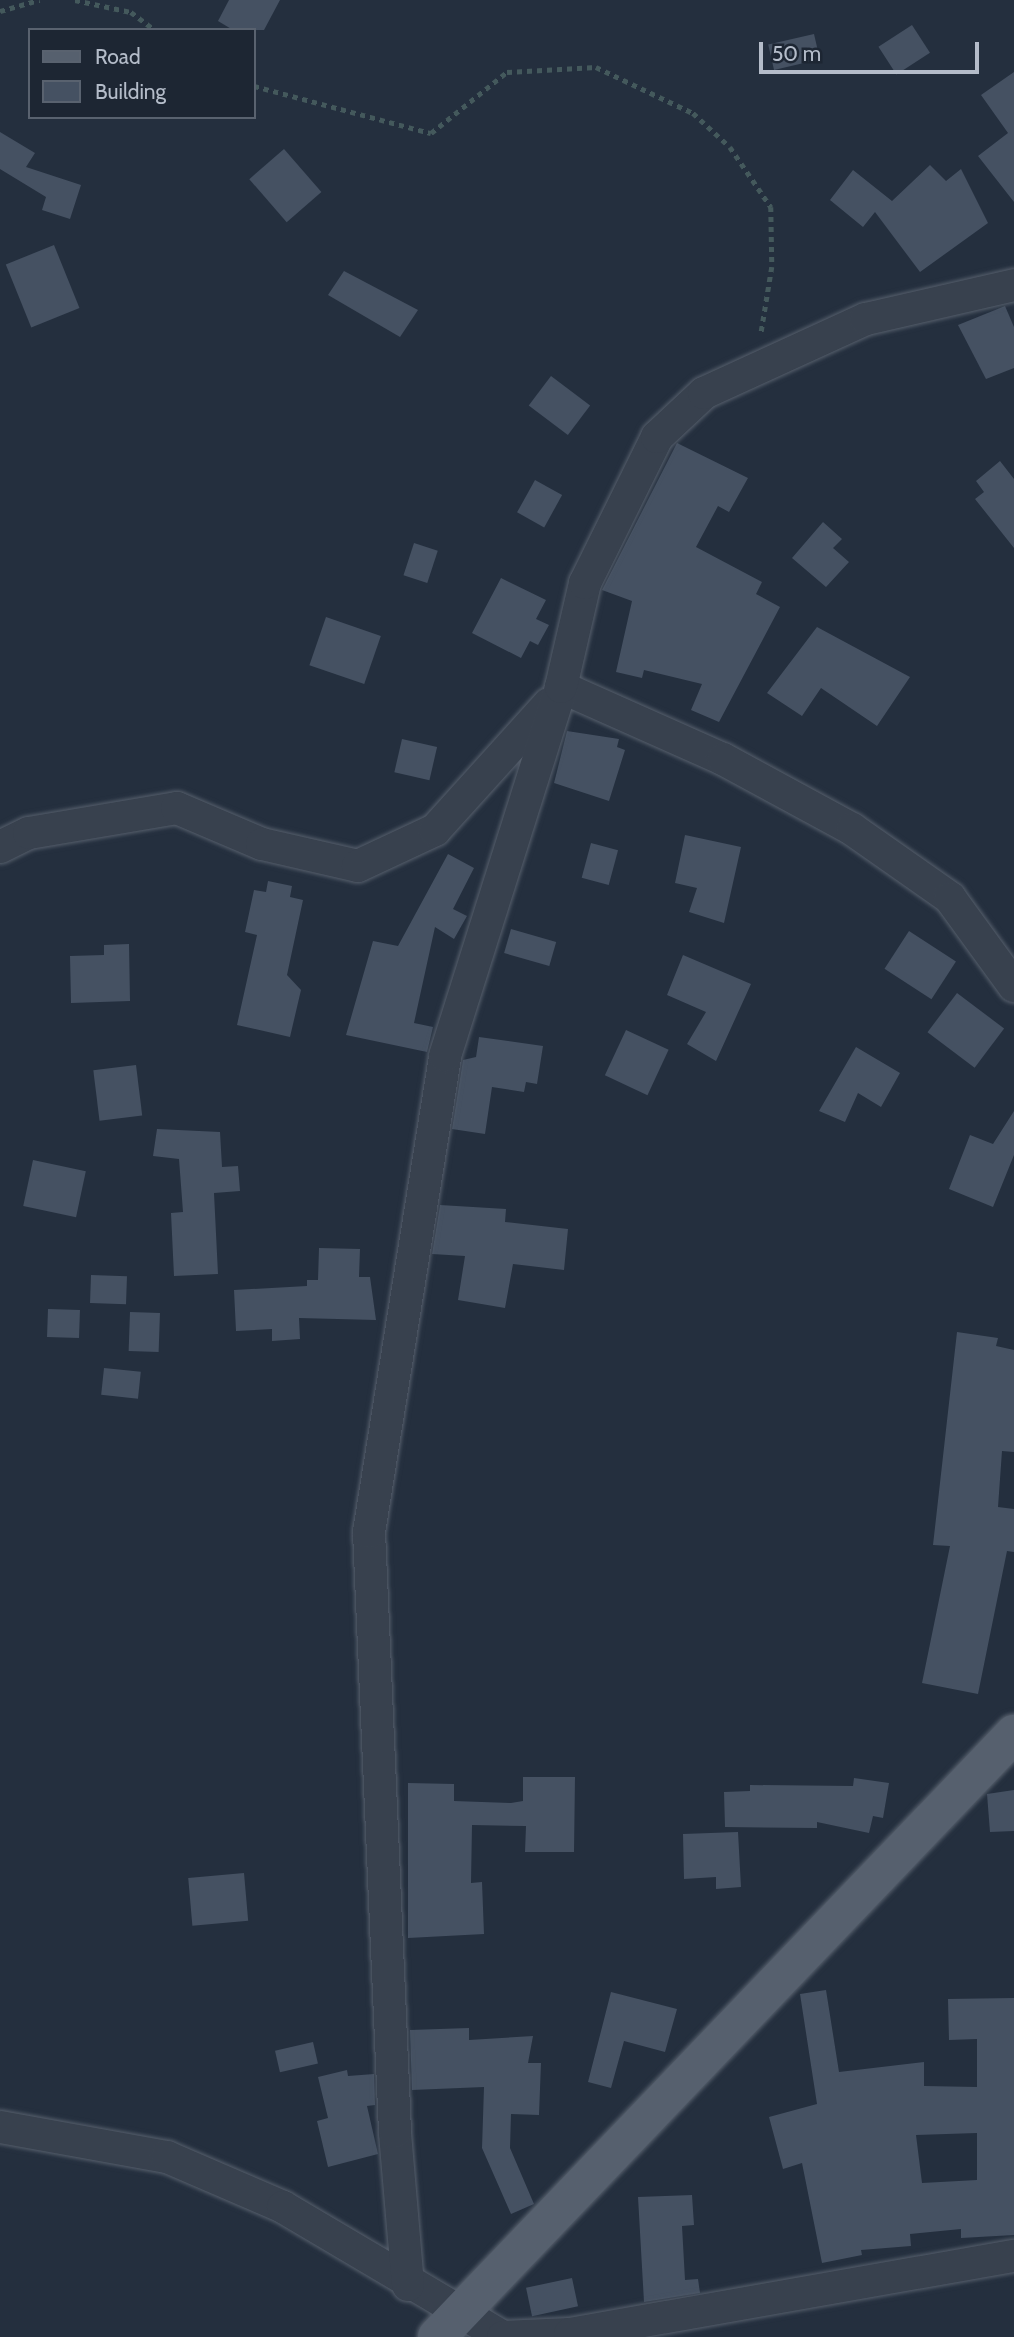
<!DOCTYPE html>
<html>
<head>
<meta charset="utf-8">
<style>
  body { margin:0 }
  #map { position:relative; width:1014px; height:2337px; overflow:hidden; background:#242f3e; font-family:Cabin,sans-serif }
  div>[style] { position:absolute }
  .building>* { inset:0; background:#455162; transform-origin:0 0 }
  .path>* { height:4.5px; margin-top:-2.25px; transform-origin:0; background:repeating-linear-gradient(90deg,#44595c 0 5px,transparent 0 10px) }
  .roads { filter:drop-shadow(0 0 2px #565f6c) drop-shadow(0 0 2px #565f6c) }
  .minor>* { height:32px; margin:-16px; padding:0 16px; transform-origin:16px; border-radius:16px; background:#38414e }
  .major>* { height:38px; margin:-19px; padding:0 19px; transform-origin:19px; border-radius:19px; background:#56606e }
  span { translate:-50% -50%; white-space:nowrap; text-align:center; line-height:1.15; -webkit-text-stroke:6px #1d2633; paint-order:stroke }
  .legend { position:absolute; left:28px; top:28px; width:228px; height:91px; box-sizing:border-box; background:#1d2633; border:2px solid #59626f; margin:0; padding:9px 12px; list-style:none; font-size:21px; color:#b4bcc9 }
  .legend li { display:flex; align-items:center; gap:14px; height:35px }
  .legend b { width:35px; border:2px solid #59626f }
  .scale { position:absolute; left:759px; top:42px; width:220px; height:32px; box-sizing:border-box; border:4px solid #b4bcc9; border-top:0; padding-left:9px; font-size:21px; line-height:24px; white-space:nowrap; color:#b4bcc9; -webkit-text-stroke:5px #1d2633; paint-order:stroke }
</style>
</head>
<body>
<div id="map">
  <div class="building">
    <i style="clip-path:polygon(229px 0,280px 0,264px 30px,233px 30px,218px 21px)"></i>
    <i style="left:912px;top:25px;width:33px;height:40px;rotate:57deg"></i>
    <i style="left:814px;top:34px;width:26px;height:47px;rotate:77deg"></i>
    <i style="clip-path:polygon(1014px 72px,1014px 202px,978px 156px,1008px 133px,981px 95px)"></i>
    <i style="clip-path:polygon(0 132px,35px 153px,26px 167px,81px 185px,70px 219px,42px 210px,46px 197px,0 169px)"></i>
    <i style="left:284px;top:149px;width:57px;height:46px;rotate:49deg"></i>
    <i style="clip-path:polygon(930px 165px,946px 181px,961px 169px,988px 223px,920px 272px,875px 212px,863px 227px,830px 200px,853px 170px,892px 201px)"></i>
    <i style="left:54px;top:245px;width:68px;height:52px;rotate:68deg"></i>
    <i style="clip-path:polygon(344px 271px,418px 310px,400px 337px,328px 295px)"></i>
    <i style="clip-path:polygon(1005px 306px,1014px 327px,1014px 368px,986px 379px,958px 325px)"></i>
    <i style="left:551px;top:376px;width:49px;height:37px;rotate:37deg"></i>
    <i style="clip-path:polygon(677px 443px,748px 478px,729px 512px,718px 506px,696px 547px,762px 582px,756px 594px,780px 607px,719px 722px,691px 710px,702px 684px,644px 670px,642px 678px,616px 672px,632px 601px,602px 590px)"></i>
    <i style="clip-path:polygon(1000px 461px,1014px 479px,1014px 548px,975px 499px,984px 492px,976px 481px)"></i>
    <i style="left:535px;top:480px;width:31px;height:37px;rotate:29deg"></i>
    <i style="clip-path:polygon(823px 522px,842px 539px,833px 548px,849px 562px,826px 587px,792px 558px)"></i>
    <i style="left:414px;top:543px;width:25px;height:34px;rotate:18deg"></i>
    <i style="clip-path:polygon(501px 578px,546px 600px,536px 619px,549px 625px,538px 645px,530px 641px,521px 658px,472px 633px)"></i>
    <i style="left:326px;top:617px;width:58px;height:51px;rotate:19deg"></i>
    <i style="clip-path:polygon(817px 627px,910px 677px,877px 726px,821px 688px,802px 716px,767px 693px)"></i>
    <i style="clip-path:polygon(567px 731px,619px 739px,617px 747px,625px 750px,609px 801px,554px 783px)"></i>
    <i style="left:402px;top:739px;width:36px;height:34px;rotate:13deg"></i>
    <i style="clip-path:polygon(685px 835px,741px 847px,724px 923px,689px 912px,697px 888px,675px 883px)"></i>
    <i style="left:591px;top:843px;width:28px;height:36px;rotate:15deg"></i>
    <i style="clip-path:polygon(448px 854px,474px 868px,453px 909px,467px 916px,454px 939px,435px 927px,414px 1023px,433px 1027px,427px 1052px,346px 1035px,373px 941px,398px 946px)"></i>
    <i style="clip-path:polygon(268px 881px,292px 886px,290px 897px,303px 900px,287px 975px,301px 990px,290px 1037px,237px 1025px,257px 935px,245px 932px,254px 890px,266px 892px)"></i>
    <i style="left:511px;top:929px;width:47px;height:25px;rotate:16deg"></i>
    <i style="left:909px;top:931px;width:56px;height:45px;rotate:33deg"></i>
    <i style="clip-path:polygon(129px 944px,130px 1001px,71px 1003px,70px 956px,104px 955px,104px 945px)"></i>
    <i style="clip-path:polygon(683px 955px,751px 984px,716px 1061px,687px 1044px,706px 1012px,667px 995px)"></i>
    <i style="left:957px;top:993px;width:59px;height:49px;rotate:37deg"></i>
    <i style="left:626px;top:1030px;width:47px;height:50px;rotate:25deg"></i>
    <i style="clip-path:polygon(479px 1037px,543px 1046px,537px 1084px,526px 1082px,524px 1092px,492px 1087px,485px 1134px,452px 1129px,463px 1060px,476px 1057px)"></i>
    <i style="clip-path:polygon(856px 1047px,900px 1073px,881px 1107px,858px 1093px,845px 1122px,819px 1111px)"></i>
    <i style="left:136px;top:1065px;width:51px;height:43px;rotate:83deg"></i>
    <i style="clip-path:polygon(1014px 1111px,1014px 1155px,993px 1207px,949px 1189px,970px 1135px,993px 1144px)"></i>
    <i style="clip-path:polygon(157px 1129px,220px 1132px,222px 1167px,238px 1166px,240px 1191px,214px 1193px,218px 1274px,174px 1276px,171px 1213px,183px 1212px,179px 1159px,153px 1156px)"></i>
    <i style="left:33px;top:1160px;width:54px;height:47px;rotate:12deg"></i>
    <i style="clip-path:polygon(440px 1205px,506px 1209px,505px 1222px,568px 1229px,564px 1270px,513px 1264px,505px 1308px,458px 1300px,465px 1256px,432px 1254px)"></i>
    <i style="clip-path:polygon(319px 1248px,360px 1249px,359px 1277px,370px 1277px,376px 1320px,299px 1318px,300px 1339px,272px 1341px,272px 1329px,236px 1331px,234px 1290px,307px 1286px,307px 1280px,318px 1280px)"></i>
    <i style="left:91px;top:1275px;width:36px;height:28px;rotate:2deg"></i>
    <i style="left:48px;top:1309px;width:32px;height:28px;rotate:2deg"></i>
    <i style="left:130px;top:1312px;width:30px;height:39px;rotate:2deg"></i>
    <i style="clip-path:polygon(957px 1332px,998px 1338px,996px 1346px,1014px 1350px,1014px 1452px,1002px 1451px,998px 1507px,1014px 1509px,1014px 1552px,1007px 1551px,978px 1694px,922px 1683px,950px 1546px,933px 1545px)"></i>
    <i style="left:104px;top:1368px;width:37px;height:27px;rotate:6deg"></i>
    <i style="clip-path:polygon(523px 1777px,575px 1777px,574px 1852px,525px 1852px,526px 1826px,472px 1825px,471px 1883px,482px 1882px,484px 1934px,408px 1938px,408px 1783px,454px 1784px,454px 1801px,511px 1803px,523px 1801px)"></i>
    <i style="clip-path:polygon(854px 1778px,889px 1783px,883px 1818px,873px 1816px,869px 1833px,817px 1822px,817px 1828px,725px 1827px,724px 1792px,750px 1791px,750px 1785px,853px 1786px)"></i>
    <i style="clip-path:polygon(1014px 1790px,1014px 1831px,990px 1832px,987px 1794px)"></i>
    <i style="clip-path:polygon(738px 1832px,741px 1887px,716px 1889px,716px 1877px,684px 1879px,683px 1834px)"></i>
    <i style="left:244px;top:1873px;width:48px;height:56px;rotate:85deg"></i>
    <i style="clip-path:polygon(evenodd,826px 1990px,839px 2072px,924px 2062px,924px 2086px,977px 2087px,977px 2039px,949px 2040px,948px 1999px,1014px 1998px,1014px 2235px,961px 2238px,961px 2229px,910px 2234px,911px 2246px,861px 2250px,862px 2255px,822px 2263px,802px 2163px,783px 2169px,769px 2117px,817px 2104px,800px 1994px,826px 1990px,977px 2133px,977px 2180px,922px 2183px,916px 2135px,977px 2133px)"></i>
    <i style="clip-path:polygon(611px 1992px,677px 2009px,665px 2052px,624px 2041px,611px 2088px,588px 2082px)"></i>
    <i style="clip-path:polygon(469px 2028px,469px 2040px,533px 2036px,528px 2063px,541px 2063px,539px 2115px,511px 2114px,510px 2148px,534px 2204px,511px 2214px,482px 2148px,484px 2087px,412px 2090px,410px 2030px)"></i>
    <i style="left:313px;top:2042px;width:22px;height:39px;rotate:77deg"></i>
    <i style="clip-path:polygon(347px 2070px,348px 2076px,374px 2074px,375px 2105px,367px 2106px,378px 2154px,328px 2167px,317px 2121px,328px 2118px,318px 2077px)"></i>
    <i style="clip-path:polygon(692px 2195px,694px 2225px,682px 2226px,685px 2280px,698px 2279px,700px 2293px,644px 2302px,638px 2197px)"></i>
    <i style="left:572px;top:2278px;width:29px;height:47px;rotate:78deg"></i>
  </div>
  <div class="path">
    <i style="left:75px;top:0;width:57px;rotate:12.1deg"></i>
    <i style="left:131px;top:12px;width:30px;rotate:37deg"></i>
    <i style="left:0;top:11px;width:41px;rotate:-15.8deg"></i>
    <i style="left:254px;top:86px;width:183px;rotate:14.9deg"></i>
    <i style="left:431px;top:133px;width:97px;rotate:-38.8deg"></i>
    <i style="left:507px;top:72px;width:89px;rotate:-3.2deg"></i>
    <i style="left:596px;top:67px;width:107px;rotate:25.4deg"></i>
    <i style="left:693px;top:113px;width:50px;rotate:42.6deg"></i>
    <i style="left:730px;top:147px;width:73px;rotate:55.7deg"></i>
    <i style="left:771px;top:207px;width:60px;rotate:89deg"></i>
    <i style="left:772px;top:267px;width:68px;rotate:99.3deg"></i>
  </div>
  <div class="roads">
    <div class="minor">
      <i style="left:561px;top:687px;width:177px;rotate:24deg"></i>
      <i style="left:723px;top:759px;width:147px;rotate:28.5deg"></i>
      <i style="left:852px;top:829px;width:120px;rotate:35.1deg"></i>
      <i style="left:950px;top:898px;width:109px;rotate:54deg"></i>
      <i style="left:0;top:847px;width:32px;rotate:-26deg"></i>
      <i style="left:29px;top:833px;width:150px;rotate:-9.6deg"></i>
      <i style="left:177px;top:808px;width:92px;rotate:23deg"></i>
      <i style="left:262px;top:844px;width:98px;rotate:12.9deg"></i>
      <i style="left:358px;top:866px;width:85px;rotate:-25.1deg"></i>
      <i style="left:435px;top:830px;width:170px;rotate:-47.9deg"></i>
      <i style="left:0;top:2127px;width:170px;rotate:10.2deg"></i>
      <i style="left:167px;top:2157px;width:126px;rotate:23.3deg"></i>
      <i style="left:283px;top:2207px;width:256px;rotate:30.6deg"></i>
      <i style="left:408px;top:2285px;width:154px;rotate:-94.9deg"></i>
      <i style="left:395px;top:2132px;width:601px;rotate:-92.48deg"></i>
      <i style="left:369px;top:1532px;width:482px;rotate:-80.9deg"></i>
      <i style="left:445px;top:1056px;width:387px;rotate:-72.5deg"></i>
      <i style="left:561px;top:687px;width:107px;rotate:-77deg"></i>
      <i style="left:585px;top:583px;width:163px;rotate:-63.7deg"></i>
      <i style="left:657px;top:437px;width:64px;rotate:-43.1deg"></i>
      <i style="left:704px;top:393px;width:178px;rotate:-24.6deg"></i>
      <i style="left:866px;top:319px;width:152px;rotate:-12.9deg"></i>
      <i style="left:503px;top:2337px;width:67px;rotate:-2.6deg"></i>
      <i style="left:570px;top:2334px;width:451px;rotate:-10deg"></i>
    </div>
    <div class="major">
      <i style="left:437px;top:2337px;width:835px;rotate:-46.26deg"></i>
    </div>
  </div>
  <ul class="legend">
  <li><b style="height:9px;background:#56606e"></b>Road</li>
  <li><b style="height:19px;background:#455162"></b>Building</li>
  </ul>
  <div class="scale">50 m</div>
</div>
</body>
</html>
